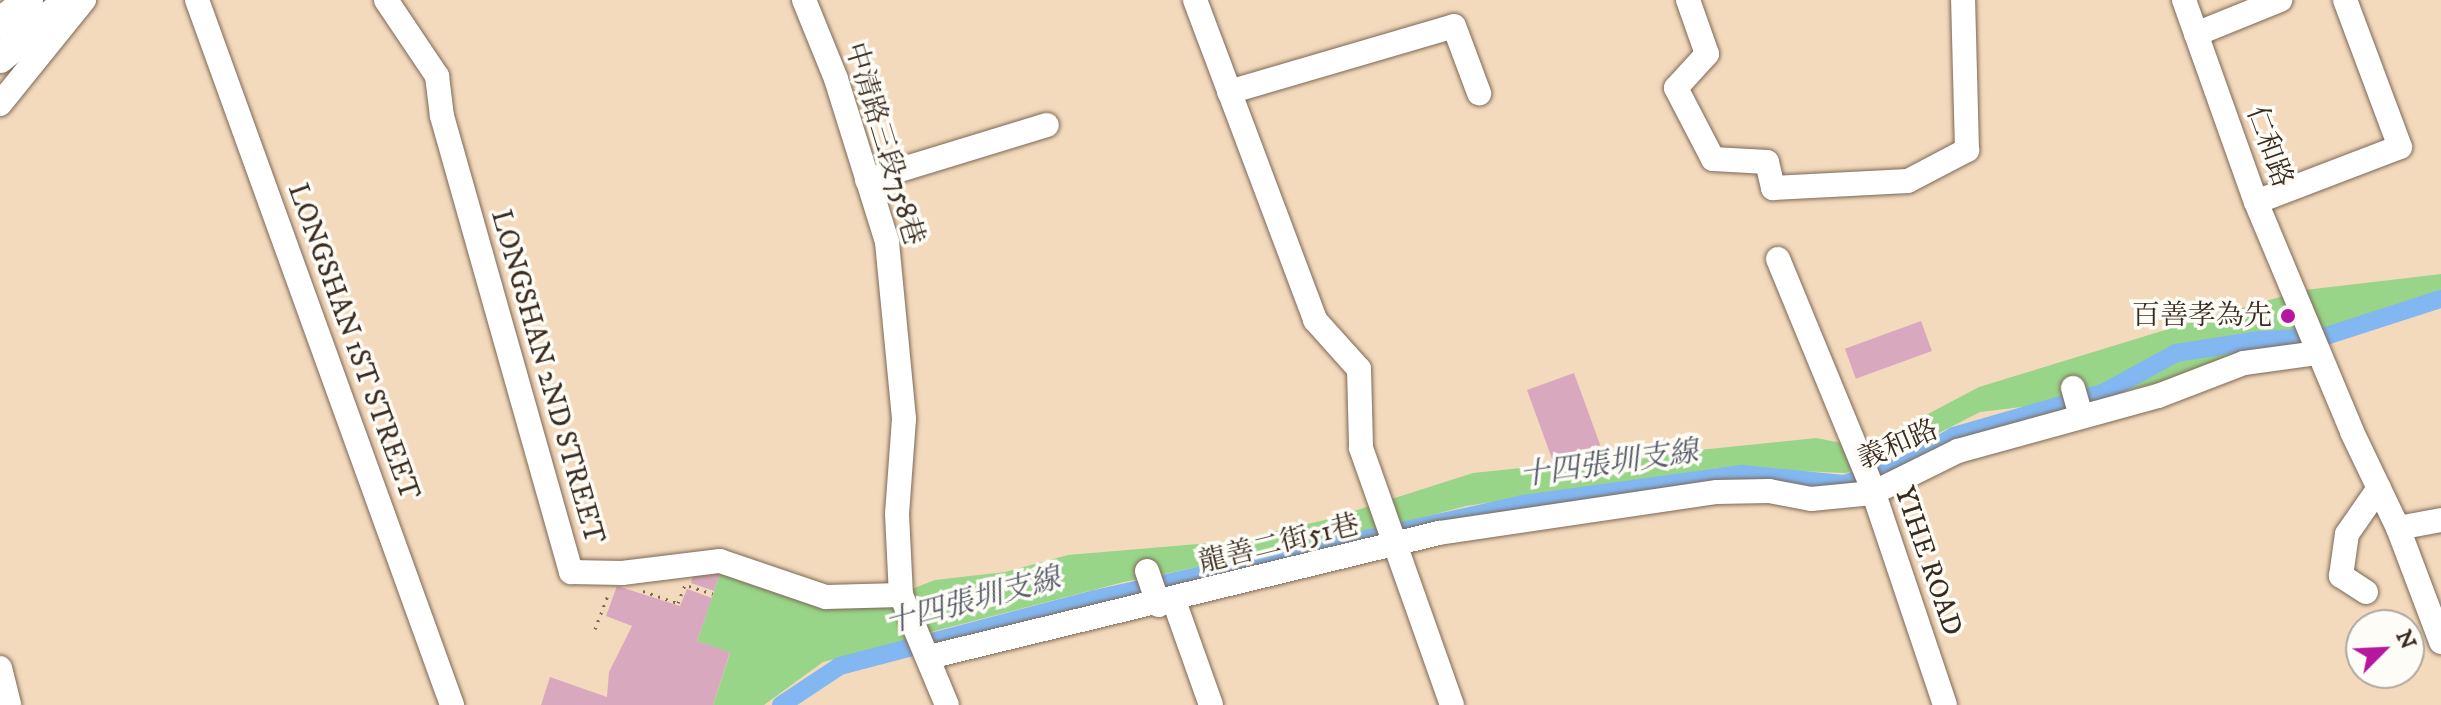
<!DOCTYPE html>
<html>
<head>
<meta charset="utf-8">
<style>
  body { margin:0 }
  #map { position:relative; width:2441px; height:705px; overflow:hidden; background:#f4dabd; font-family:"IM FELL DW Pica","Noto Serif TC",serif }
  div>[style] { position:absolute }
  .green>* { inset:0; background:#99d589 }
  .canal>* { height:18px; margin:-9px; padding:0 9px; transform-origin:9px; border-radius:9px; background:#83b7f1 }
  .building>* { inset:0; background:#d8a9be; transform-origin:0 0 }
  .path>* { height:3px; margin-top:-1.5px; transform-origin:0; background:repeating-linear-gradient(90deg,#7c6856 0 2px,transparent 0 8px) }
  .roads { filter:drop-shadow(0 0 2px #7c6856) drop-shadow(0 0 2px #7c6856) }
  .minor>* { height:24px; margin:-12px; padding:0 12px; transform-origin:12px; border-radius:12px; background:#fff }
  .major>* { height:30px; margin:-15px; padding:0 15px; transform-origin:15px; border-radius:15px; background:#fff }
  .dots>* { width:22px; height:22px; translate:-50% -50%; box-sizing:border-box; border:4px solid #fdfcf7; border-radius:50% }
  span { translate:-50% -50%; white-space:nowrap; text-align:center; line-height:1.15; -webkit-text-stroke:7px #fdfcf7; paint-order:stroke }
  .street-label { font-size:28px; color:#3b2a1e }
  .poi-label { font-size:28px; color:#3b2a1e }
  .right { translate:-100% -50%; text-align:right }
  .water-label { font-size:30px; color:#545b68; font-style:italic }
  .north { position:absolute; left:2345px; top:609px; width:80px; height:80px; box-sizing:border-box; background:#fdfcf7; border:2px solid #afa8a0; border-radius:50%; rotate:66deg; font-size:22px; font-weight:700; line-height:32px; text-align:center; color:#3b2a1e }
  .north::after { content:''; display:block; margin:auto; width:28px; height:36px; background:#b5179e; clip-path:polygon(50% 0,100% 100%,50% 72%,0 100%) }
</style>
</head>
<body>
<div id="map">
  <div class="green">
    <i style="clip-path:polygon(2441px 274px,2441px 293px,2318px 334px,2314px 349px,2143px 386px,2059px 411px,2055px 403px,1980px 412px,1894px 456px,1846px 473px,1720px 468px,1466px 506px,1354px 536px,1124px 582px,923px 634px,904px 592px,935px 580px,1005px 572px,1068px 555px,1233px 541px,1329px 519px,1473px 473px,1816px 438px,1852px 445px,1890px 434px,1979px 387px,2188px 323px,2305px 290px)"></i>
    <i style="clip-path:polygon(721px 571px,898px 599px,915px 639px,823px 662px,764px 705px,713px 705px,730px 653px,697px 641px)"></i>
  </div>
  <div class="canal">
    <i style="left:781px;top:705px;width:71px;rotate:-33.5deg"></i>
    <i style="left:840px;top:666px;width:264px;rotate:-14.7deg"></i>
    <i style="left:1095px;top:599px;width:437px;rotate:-12.5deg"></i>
    <i style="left:1522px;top:504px;width:222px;rotate:-7.8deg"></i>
    <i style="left:1742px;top:474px;width:102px;rotate:5.6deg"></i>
    <i style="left:1844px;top:484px;width:72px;rotate:-18.7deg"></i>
    <i style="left:1912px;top:461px;width:49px;rotate:-30.8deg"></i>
    <i style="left:1954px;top:436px;width:155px;rotate:-16.1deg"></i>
    <i style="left:2103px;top:393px;width:83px;rotate:-28.7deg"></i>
    <i style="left:2176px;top:353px;width:84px;rotate:-8.9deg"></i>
    <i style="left:2259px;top:340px;width:64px;rotate:-2.7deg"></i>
    <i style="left:2323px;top:337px;width:124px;rotate:-17.9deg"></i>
  </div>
  <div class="building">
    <i style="left:1921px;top:321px;width:32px;height:81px;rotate:70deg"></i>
    <i style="left:1574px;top:373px;width:77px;height:50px;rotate:70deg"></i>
    <i style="clip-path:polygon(694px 571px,721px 571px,714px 591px,691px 583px)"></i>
    <i style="clip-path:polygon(617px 586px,680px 606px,687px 589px,712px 598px,697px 641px,730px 652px,713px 705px,541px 705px,550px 677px,607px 697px,609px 672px,632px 626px,606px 616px)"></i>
  </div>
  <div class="path">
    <i style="left:689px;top:586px;width:25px;rotate:18deg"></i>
    <i style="left:643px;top:591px;width:37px;rotate:19deg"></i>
    <i style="left:678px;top:603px;width:19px;rotate:-69deg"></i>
    <i style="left:595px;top:629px;width:36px;rotate:-69deg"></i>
  </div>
  <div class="roads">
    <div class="minor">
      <i style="left:197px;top:0;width:750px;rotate:70.11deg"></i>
      <i style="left:386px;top:0;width:92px;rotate:56.1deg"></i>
      <i style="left:437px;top:76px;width:40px;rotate:82.9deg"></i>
      <i style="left:442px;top:116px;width:474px;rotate:74.2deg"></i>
      <i style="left:571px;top:572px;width:51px;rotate:1.1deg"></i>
      <i style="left:622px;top:573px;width:99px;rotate:-7deg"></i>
      <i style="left:720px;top:561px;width:112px;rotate:18.8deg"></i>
      <i style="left:826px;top:597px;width:75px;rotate:-1.5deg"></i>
      <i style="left:804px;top:0;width:85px;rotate:67.9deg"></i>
      <i style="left:836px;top:79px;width:171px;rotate:72.6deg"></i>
      <i style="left:887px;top:242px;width:178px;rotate:84.5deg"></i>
      <i style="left:904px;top:419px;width:95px;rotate:94.2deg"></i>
      <i style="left:897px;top:514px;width:81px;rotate:87.2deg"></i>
      <i style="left:901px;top:595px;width:119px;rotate:67.3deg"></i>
      <i style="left:1195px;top:0;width:342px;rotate:69.4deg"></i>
      <i style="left:1315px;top:320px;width:66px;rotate:48.1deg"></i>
      <i style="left:1359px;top:369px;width:79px;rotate:88.5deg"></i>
      <i style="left:1361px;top:448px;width:273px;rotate:70.5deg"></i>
      <i style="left:1688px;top:0;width:57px;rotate:70.6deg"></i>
      <i style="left:1707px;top:54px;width:46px;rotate:132.4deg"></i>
      <i style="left:1676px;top:88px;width:80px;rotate:62.5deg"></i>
      <i style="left:1713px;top:159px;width:54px;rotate:3.2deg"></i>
      <i style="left:1767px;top:162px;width:27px;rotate:77deg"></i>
      <i style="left:1773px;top:188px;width:135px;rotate:-3deg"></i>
      <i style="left:1908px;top:181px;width:67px;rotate:-27.7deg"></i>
      <i style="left:1967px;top:150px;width:150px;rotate:-91.5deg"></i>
      <i style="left:2184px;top:0;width:214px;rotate:70.4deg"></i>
      <i style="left:2256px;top:202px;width:249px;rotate:67.3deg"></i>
      <i style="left:2352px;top:432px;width:106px;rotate:64.4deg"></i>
      <i style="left:2398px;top:528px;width:122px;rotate:69.3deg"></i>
      <i style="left:2196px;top:34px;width:91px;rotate:-22deg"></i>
      <i style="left:1229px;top:92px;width:234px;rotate:-16.3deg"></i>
      <i style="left:1454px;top:26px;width:72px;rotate:69.5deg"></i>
      <i style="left:0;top:104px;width:134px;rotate:-51.1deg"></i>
      <i style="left:867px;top:180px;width:188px;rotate:-17deg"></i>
      <i style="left:2256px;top:202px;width:154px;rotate:-20.9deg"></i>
      <i style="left:2400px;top:147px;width:157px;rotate:-110.5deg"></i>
      <i style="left:1778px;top:259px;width:244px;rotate:67.6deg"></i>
      <i style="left:1871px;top:485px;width:232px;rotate:71.4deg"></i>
      <i style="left:2073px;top:388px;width:29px;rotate:74deg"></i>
      <i style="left:2398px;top:528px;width:44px;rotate:-10.5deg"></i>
      <i style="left:1147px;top:571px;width:36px;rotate:71deg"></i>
      <i style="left:2366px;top:592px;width:30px;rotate:-147deg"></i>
      <i style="left:2341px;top:576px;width:42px;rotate:-81.9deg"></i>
      <i style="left:2347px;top:534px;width:56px;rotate:-55.2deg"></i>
      <i style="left:1174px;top:601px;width:110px;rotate:70.4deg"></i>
      <i style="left:929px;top:657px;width:525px;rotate:-13.67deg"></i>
      <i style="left:1439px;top:533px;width:281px;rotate:-8.4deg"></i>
      <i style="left:1717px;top:492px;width:52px;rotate:-1.1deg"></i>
      <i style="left:1769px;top:491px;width:43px;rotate:10.8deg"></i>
      <i style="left:1811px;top:499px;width:62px;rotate:-5.5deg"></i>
      <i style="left:1873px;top:493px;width:95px;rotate:-26.3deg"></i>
      <i style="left:1958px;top:451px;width:207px;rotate:-15.4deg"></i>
      <i style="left:2158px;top:396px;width:92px;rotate:-21deg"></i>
      <i style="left:2244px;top:363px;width:75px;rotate:-7.7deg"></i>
      <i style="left:0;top:668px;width:38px;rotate:76deg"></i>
    </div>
    <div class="major">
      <i style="left:0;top:23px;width:36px;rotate:-39deg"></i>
      <i style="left:0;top:58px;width:90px;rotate:-40deg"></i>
    </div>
  </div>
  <div class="dots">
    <i style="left:2288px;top:316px;background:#b5179e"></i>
  </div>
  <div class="street-label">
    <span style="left:884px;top:144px;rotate:73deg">中清路三段758巷</span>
    <span style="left:2269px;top:147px;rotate:70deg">仁和路</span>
    <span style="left:353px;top:342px;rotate:70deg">LONGSHAN 1ST STREET</span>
    <span style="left:547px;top:377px;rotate:74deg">LONGSHAN 2ND STREET</span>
    <span style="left:1898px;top:445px;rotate:-23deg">義和路</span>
    <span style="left:1279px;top:544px;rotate:-14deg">龍善二街51巷</span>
    <span style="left:1928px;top:561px;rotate:71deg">YIHE ROAD</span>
  </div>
  <div class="poi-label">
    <span class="right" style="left:2272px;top:316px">百善孝為先</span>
  </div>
  <div class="water-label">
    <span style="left:1609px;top:465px;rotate:-8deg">十四張圳支線</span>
    <span style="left:973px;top:602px;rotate:-15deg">十四張圳支線</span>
  </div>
  <div class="north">N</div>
</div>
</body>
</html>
